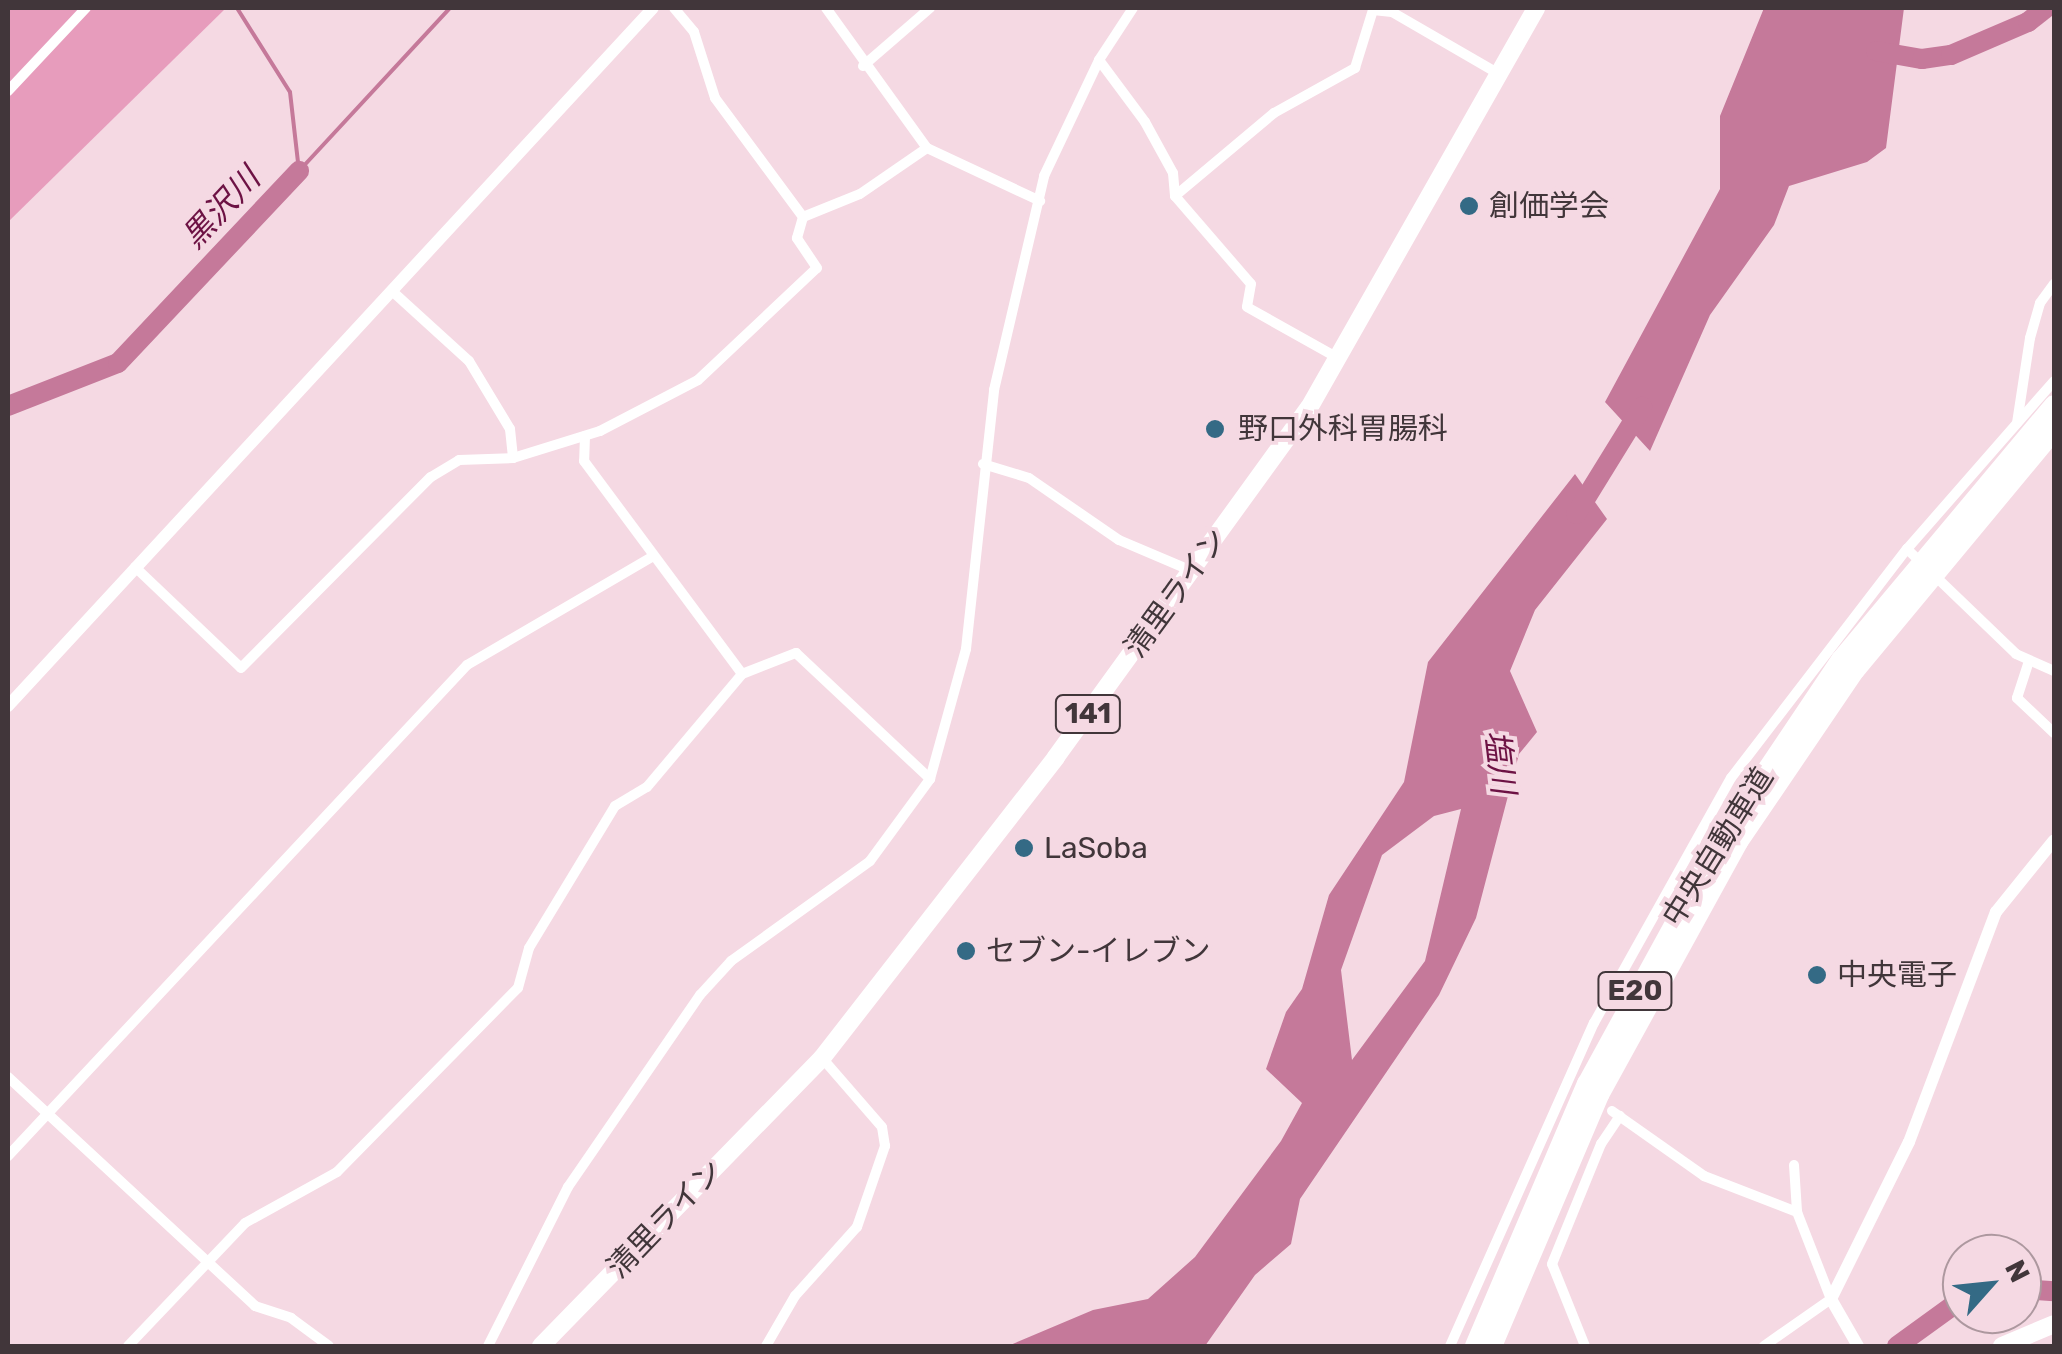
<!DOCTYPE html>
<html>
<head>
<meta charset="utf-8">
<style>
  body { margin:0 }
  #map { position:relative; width:2062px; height:1354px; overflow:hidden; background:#f5d9e3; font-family:Rubik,"Noto Sans JP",sans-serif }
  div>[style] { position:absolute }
  .green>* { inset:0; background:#e79cbc }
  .water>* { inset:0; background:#c5799a }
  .stream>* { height:4px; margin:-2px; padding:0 2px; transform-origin:2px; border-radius:2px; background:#c5799a }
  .river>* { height:20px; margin:-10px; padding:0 10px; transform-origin:10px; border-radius:10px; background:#c5799a }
  .minor>* { height:10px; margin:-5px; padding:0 5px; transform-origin:5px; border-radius:5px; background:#fff }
  .tertiary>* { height:12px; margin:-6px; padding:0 6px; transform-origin:6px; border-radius:6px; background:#fff }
  .primary>* { height:18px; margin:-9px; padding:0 9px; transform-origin:9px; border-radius:9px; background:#fff }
  .trunk>* { height:18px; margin:-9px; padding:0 9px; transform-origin:9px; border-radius:9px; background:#fff }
  .motorway>* { height:20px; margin:-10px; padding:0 10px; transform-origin:10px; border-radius:10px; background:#fff }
  .dots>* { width:28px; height:28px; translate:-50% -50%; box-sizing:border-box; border:5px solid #f5d9e3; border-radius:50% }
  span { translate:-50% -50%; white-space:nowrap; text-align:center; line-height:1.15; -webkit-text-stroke:8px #f5d9e3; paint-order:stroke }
  .shield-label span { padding:2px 8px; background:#f5d9e3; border:2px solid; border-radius:8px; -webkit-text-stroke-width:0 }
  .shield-label { font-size:28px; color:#41363a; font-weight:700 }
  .poi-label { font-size:30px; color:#41363a }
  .left { translate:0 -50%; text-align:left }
  .street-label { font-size:30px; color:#41363a }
  .water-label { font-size:32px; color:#6d1244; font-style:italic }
  .frame { position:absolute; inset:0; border:10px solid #41363a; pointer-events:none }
  .north { position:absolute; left:1942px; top:1234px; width:100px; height:100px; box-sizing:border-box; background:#f5d9e3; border:2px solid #ad989f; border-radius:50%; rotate:63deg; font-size:28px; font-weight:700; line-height:40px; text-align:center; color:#41363a }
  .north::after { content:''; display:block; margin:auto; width:35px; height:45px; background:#346a85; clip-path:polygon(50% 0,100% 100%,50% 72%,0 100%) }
</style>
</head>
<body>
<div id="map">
  <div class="green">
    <i style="clip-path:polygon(8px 8px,226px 8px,8px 222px)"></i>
  </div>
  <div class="water">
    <i style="clip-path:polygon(1764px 8px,1904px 8px,1886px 148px,1867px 162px,1789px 186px,1774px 225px,1710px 315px,1650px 451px,1605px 402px,1720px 189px,1720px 116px)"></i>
    <i style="clip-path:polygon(evenodd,1575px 474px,1607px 519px,1535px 610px,1510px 671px,1537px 732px,1519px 754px,1476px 918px,1439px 995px,1300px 1199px,1291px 1244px,1255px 1275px,1205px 1346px,1008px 1346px,1093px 1310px,1148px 1299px,1195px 1257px,1281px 1141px,1302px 1103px,1266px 1069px,1286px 1012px,1302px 989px,1329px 895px,1404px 782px,1428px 662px,1575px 474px,1461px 809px,1425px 961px,1352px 1060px,1341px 970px,1382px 855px,1434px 816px,1461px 809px)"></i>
  </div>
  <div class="stream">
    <i style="left:237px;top:8px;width:99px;rotate:57.8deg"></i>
    <i style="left:290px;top:92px;width:80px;rotate:83.5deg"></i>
    <i style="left:299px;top:171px;width:222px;rotate:-47.2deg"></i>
  </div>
  <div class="river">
    <i style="left:1876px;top:51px;width:47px;rotate:9.9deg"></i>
    <i style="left:1922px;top:59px;width:29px;rotate:-8deg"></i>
    <i style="left:1951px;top:55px;width:84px;rotate:-23.2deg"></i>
    <i style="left:2028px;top:22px;width:23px;rotate:-38deg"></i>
    <i style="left:8px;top:406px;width:118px;rotate:-21.4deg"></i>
    <i style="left:118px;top:363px;width:264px;rotate:-46.7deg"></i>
    <i style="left:1576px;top:514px;width:126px;rotate:-58.3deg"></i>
    <i style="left:2022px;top:1289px;width:32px;rotate:4deg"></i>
    <i style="left:1897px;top:1346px;width:80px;rotate:-35.9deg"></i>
  </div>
  <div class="minor">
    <i style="left:674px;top:8px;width:31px;rotate:50deg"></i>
    <i style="left:694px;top:32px;width:69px;rotate:72.3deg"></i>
    <i style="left:715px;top:98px;width:148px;rotate:53.5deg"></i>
    <i style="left:826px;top:8px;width:173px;rotate:54.2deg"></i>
    <i style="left:927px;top:148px;width:125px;rotate:25.1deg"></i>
    <i style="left:1099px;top:60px;width:77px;rotate:53.4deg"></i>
    <i style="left:1145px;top:122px;width:58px;rotate:61.2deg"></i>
    <i style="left:1173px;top:173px;width:23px;rotate:85deg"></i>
    <i style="left:1175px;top:196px;width:116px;rotate:49.2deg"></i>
    <i style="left:1251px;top:284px;width:23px;rotate:100deg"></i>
    <i style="left:1247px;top:307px;width:104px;rotate:29.3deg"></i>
    <i style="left:863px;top:66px;width:89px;rotate:-40.9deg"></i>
    <i style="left:8px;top:91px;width:114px;rotate:-46.8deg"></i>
    <i style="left:1175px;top:196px;width:129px;rotate:-40deg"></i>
    <i style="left:1274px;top:113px;width:93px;rotate:-29.1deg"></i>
    <i style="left:1355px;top:68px;width:61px;rotate:-72.8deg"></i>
    <i style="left:1373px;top:10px;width:19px;rotate:6deg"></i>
    <i style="left:1392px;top:12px;width:124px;rotate:30.1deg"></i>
    <i style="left:392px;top:291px;width:104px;rotate:42.3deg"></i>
    <i style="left:469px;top:361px;width:79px;rotate:58.9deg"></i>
    <i style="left:510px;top:429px;width:29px;rotate:84deg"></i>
    <i style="left:2017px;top:423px;width:86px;rotate:-81.3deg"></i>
    <i style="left:2030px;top:338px;width:36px;rotate:-74deg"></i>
    <i style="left:2040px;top:303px;width:24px;rotate:-54deg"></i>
    <i style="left:585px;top:436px;width:25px;rotate:92deg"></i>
    <i style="left:584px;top:461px;width:265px;rotate:53.4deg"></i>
    <i style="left:983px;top:464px;width:48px;rotate:16.9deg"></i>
    <i style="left:1029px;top:478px;width:109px;rotate:34.6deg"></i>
    <i style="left:1119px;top:540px;width:79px;rotate:23deg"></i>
    <i style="left:1907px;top:549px;width:151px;rotate:43.9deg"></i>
    <i style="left:2016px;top:654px;width:42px;rotate:24.1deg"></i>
    <i style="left:135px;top:567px;width:146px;rotate:43.6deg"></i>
    <i style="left:241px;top:668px;width:269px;rotate:-45.2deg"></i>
    <i style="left:431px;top:477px;width:33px;rotate:-31deg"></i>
    <i style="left:459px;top:460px;width:54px;rotate:-2.1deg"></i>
    <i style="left:513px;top:458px;width:91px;rotate:-17.2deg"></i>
    <i style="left:600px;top:431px;width:110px;rotate:-27.5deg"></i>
    <i style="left:698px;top:380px;width:163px;rotate:-43.3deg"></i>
    <i style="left:817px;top:268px;width:36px;rotate:-124deg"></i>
    <i style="left:797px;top:238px;width:22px;rotate:-74deg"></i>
    <i style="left:803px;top:217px;width:61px;rotate:-22deg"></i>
    <i style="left:860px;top:194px;width:81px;rotate:-34.5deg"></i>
    <i style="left:2029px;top:661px;width:39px;rotate:108deg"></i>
    <i style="left:2017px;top:698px;width:51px;rotate:43.4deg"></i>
    <i style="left:8px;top:1077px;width:337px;rotate:42.8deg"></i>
    <i style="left:255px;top:1306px;width:38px;rotate:18deg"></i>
    <i style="left:291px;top:1318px;width:47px;rotate:36.4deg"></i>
    <i style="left:1612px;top:1111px;width:113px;rotate:35.2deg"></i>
    <i style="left:1704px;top:1176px;width:100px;rotate:21.2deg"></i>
    <i style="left:1797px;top:1212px;width:93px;rotate:68.7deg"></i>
    <i style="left:1831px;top:1299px;width:82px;rotate:145deg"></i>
    <i style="left:8px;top:1156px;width:672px;rotate:-46.93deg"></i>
    <i style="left:467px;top:665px;width:214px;rotate:-30.3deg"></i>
    <i style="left:1794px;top:1165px;width:47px;rotate:86.3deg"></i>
    <i style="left:128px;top:1346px;width:170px;rotate:-46.4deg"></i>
    <i style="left:245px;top:1223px;width:105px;rotate:-29deg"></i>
    <i style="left:337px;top:1172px;width:258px;rotate:-45.5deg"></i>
    <i style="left:518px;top:988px;width:41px;rotate:-74.6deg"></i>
    <i style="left:529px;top:948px;width:166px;rotate:-58.8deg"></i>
    <i style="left:615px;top:806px;width:37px;rotate:-31deg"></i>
    <i style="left:647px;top:787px;width:148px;rotate:-49.9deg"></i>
    <i style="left:742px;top:674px;width:58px;rotate:-21.3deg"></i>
    <i style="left:796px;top:653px;width:184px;rotate:43.2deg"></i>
    <i style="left:488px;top:1346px;width:178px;rotate:-63.3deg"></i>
    <i style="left:568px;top:1187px;width:233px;rotate:-55.5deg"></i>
    <i style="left:700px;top:995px;width:46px;rotate:-47.6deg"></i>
    <i style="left:731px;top:961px;width:171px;rotate:-35.7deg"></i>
    <i style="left:870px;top:861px;width:102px;rotate:-53.8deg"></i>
    <i style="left:930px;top:779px;width:135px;rotate:-74.5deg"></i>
    <i style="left:966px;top:649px;width:261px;rotate:-83.8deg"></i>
    <i style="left:994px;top:390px;width:220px;rotate:-76.8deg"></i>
    <i style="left:1044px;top:176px;width:128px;rotate:-64.6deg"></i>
    <i style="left:1099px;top:60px;width:62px;rotate:-56.8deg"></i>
    <i style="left:766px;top:1346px;width:58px;rotate:-59.9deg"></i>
    <i style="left:795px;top:1296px;width:93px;rotate:-48.1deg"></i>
    <i style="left:857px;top:1227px;width:86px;rotate:-70.9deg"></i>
    <i style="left:885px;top:1146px;width:19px;rotate:-99deg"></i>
    <i style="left:882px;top:1127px;width:91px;rotate:-131deg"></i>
    <i style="left:1450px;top:1346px;width:354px;rotate:-66deg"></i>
    <i style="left:1594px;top:1023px;width:281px;rotate:-60.8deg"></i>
    <i style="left:1731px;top:778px;width:289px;rotate:-52.5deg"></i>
    <i style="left:1907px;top:549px;width:223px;rotate:-48.8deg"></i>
    <i style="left:1585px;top:1346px;width:88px;rotate:-111.9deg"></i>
    <i style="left:1552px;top:1264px;width:130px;rotate:-67.8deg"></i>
    <i style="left:1601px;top:1144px;width:34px;rotate:-56deg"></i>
  </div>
  <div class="tertiary">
    <i style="left:8px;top:706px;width:950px;rotate:-47.26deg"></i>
    <i style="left:1858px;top:1346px;width:54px;rotate:-119.9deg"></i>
    <i style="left:1831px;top:1299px;width:175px;rotate:-63.6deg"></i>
    <i style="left:1909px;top:1142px;width:246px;rotate:-69.3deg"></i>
    <i style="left:1996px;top:912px;width:92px;rotate:-51.1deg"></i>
  </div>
  <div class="primary">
    <i style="left:2002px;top:1346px;width:56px;rotate:-22.9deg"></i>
  </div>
  <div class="trunk">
    <i style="left:541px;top:1346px;width:402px;rotate:-45.7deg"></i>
    <i style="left:822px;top:1058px;width:381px;rotate:-52.1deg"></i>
    <i style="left:1056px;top:757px;width:431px;rotate:-54.1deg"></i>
    <i style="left:1309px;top:408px;width:460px;rotate:-60.4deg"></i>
  </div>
  <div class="motorway">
    <i style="left:1475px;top:1346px;width:285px;rotate:-66.9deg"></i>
    <i style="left:1587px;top:1084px;width:285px;rotate:-61.3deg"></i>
    <i style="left:1724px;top:834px;width:210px;rotate:-56.1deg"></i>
    <i style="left:1841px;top:660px;width:332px;rotate:-50.1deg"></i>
    <i style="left:1492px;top:1346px;width:273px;rotate:-66.9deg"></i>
    <i style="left:1599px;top:1095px;width:289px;rotate:-61.2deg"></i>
    <i style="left:1738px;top:842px;width:208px;rotate:-55.8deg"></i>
    <i style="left:1855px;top:670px;width:312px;rotate:-50.3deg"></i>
  </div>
  <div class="dots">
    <i style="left:1469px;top:206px;background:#346a85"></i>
    <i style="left:1215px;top:429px;background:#346a85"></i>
    <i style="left:1024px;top:848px;background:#346a85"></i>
    <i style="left:966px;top:951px;background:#346a85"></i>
    <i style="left:1817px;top:975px;background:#346a85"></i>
  </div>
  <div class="shield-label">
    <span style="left:1088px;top:714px">141</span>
    <span style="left:1635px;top:991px">E20</span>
  </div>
  <div class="poi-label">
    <span class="left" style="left:1489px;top:206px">創価学会</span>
    <span class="left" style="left:1238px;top:429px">野口外科胃腸科</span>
    <span class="left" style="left:1044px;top:848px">LaSoba</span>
    <span class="left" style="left:986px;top:951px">セブン-イレブン</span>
    <span class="left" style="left:1837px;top:975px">中央電子</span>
  </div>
  <div class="street-label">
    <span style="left:1176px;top:593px;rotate:-54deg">清里ライン</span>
    <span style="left:1718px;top:847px;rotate:-58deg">中央自動車道</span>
    <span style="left:665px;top:1219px;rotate:-46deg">清里ライン</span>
  </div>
  <div class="water-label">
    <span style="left:221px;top:208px;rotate:-47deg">黒沢川</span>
    <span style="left:1500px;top:762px;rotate:83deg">塩川</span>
  </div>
  <div class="frame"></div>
  <div class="north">N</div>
</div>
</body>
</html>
